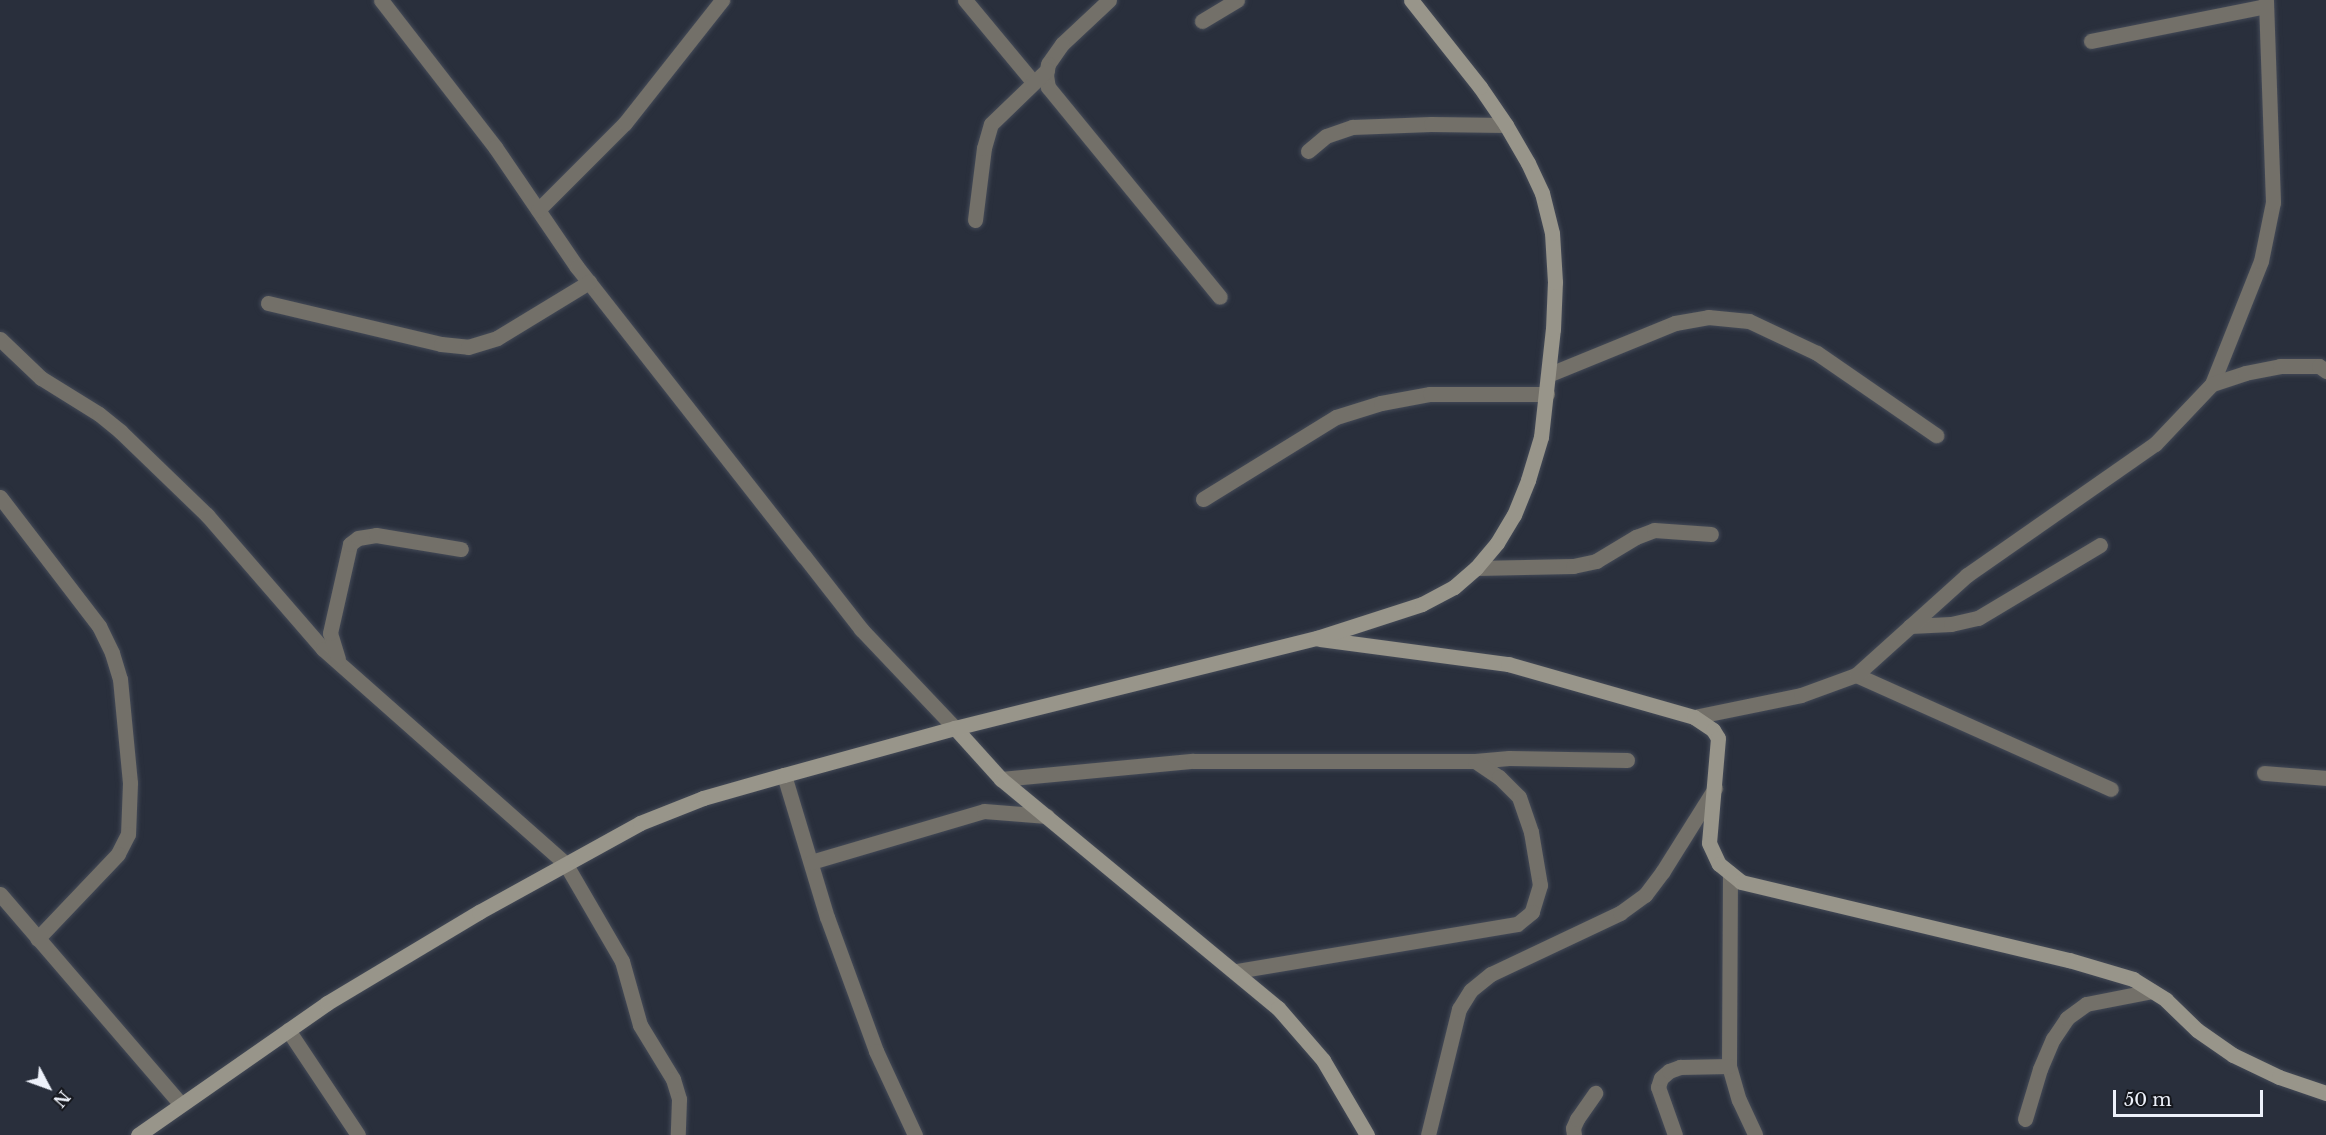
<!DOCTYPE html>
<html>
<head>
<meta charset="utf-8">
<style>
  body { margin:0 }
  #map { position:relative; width:2326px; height:1135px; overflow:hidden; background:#292f3c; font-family:"Libre Baskerville",serif }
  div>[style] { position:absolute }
  .roads { filter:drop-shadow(0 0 2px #444a57) drop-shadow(0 0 2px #444a57) }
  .street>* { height:15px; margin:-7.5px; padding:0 7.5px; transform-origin:7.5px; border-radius:7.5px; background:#737069 }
  .secondary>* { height:15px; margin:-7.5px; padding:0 7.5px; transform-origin:7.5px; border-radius:7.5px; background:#98958a }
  span { translate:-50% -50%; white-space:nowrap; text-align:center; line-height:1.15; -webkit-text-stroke:4.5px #15171d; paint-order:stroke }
  .north { position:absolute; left:18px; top:1057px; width:60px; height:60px; -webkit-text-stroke:4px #15171d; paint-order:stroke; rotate:131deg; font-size:16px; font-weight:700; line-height:24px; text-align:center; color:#edf1fa }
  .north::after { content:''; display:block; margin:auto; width:21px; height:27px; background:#edf1fa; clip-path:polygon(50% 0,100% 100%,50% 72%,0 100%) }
  .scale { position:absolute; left:2113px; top:1090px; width:150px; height:27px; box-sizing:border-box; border:3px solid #edf1fa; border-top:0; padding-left:8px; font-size:18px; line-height:21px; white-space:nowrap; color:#edf1fa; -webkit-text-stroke:4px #15171d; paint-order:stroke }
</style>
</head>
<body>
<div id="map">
  <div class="roads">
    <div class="street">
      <i style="left:381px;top:0;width:186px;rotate:52.2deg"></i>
      <i style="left:495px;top:147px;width:145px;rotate:55.7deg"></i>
      <i style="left:577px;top:267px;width:367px;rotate:51.9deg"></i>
      <i style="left:804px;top:556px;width:93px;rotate:52deg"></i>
      <i style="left:861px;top:629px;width:137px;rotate:46.5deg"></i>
      <i style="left:965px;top:0;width:107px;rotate:50.3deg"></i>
      <i style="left:1109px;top:0;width:64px;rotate:136.9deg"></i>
      <i style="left:1062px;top:44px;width:24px;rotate:125deg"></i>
      <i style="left:1048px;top:64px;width:11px;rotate:100deg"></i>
      <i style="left:1046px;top:75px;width:12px;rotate:81deg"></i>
      <i style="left:1048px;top:87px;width:271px;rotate:50.7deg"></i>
      <i style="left:1202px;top:21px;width:41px;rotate:-31deg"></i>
      <i style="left:2091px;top:41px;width:178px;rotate:-11.3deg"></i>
      <i style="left:1308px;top:151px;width:23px;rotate:-40deg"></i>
      <i style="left:1326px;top:136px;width:28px;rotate:-19deg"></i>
      <i style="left:1352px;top:127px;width:79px;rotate:-2.2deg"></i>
      <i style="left:1431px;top:124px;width:75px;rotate:0.8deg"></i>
      <i style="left:538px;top:210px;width:123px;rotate:-45deg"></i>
      <i style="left:625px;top:123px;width:157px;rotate:-51.7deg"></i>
      <i style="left:975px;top:220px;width:73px;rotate:-82.9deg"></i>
      <i style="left:984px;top:148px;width:25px;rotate:-74deg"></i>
      <i style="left:991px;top:124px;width:78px;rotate:-44deg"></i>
      <i style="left:268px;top:303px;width:178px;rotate:13.3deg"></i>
      <i style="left:441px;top:344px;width:27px;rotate:6deg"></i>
      <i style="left:468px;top:347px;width:30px;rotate:-17deg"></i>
      <i style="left:497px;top:338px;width:108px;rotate:-31.3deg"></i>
      <i style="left:0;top:339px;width:57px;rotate:43.6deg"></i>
      <i style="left:41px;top:378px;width:68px;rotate:31.8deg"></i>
      <i style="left:99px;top:414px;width:28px;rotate:39deg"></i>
      <i style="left:121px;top:432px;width:120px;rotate:44deg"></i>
      <i style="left:207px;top:515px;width:177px;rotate:49.1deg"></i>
      <i style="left:323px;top:649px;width:323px;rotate:41.5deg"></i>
      <i style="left:565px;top:863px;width:113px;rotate:59.8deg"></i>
      <i style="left:622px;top:961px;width:66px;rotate:74.3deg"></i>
      <i style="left:640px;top:1025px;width:63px;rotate:58.6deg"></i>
      <i style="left:673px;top:1079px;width:21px;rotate:73deg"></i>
      <i style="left:679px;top:1099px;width:36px;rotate:92deg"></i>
      <i style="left:1550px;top:374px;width:135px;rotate:-22.2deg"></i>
      <i style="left:1675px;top:323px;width:34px;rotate:-10deg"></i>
      <i style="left:1708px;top:317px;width:41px;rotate:5.6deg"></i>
      <i style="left:1749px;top:321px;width:75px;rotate:25.2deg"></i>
      <i style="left:1817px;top:353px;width:145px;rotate:34.6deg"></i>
      <i style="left:2212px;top:384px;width:132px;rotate:-68.3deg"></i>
      <i style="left:2261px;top:261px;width:60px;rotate:-78.5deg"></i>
      <i style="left:2273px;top:202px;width:202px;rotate:-92deg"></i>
      <i style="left:0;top:497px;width:163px;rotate:52.5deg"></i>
      <i style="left:99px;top:626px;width:30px;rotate:64deg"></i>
      <i style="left:112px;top:653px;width:27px;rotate:73deg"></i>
      <i style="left:120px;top:679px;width:104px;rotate:84.5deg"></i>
      <i style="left:130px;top:783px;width:51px;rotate:92.2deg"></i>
      <i style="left:128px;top:834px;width:22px;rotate:117deg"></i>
      <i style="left:118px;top:854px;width:117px;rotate:133.6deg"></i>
      <i style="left:1203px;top:499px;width:156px;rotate:-31.7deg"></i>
      <i style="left:1336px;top:417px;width:47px;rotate:-17.3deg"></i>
      <i style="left:1381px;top:403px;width:50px;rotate:-10.4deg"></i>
      <i style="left:1430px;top:394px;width:117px"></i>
      <i style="left:1476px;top:568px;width:97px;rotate:-1.2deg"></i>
      <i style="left:1573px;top:566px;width:24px;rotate:-12deg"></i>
      <i style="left:1596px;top:561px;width:47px;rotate:-31deg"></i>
      <i style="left:1636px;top:537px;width:19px;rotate:-21deg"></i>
      <i style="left:1654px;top:530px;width:57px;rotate:4deg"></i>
      <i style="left:1910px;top:626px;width:41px;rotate:-2.8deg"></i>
      <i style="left:1951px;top:624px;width:28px;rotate:-13deg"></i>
      <i style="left:1978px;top:618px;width:142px;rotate:-30.9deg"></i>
      <i style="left:338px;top:659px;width:27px;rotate:-107deg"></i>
      <i style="left:330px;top:633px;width:91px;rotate:-77.3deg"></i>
      <i style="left:350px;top:544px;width:10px;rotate:-37deg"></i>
      <i style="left:358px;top:538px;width:18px;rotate:-9deg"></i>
      <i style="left:376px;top:535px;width:86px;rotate:9.4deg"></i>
      <i style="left:1856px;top:675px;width:279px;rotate:24.1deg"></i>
      <i style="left:1694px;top:717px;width:109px;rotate:-11.6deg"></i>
      <i style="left:1801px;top:695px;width:59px;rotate:-20deg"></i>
      <i style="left:1856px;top:675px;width:149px;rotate:-42deg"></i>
      <i style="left:1967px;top:575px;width:229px;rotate:-34.9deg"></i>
      <i style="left:2155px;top:444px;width:83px;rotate:-46.5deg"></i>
      <i style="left:2212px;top:384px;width:35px;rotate:-18deg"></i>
      <i style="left:2245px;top:373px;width:36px;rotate:-11deg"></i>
      <i style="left:2280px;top:366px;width:39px"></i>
      <i style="left:2319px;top:366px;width:9px;rotate:36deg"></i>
      <i style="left:1475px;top:761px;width:34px;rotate:-5deg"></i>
      <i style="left:1509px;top:758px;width:118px;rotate:1deg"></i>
      <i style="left:2264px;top:773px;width:62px;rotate:4.6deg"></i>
      <i style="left:784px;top:775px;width:148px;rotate:73.2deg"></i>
      <i style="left:827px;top:917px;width:143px;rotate:69.9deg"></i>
      <i style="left:876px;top:1051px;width:93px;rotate:65.1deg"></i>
      <i style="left:1001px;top:779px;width:193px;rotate:-5.4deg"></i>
      <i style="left:1193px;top:761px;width:282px"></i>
      <i style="left:1475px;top:761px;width:29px;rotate:34deg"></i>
      <i style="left:1499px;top:777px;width:28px;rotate:45deg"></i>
      <i style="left:1519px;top:797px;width:37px;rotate:71deg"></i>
      <i style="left:1531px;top:832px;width:54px;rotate:80.4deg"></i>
      <i style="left:1540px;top:885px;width:28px;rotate:107deg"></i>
      <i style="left:1532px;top:912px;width:19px;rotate:141deg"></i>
      <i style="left:1517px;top:924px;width:285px;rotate:170.5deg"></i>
      <i style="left:811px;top:862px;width:180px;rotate:-16.4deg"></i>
      <i style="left:984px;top:811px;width:63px;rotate:4.5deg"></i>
      <i style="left:1730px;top:873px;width:193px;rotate:90.3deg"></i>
      <i style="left:1729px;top:1066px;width:35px;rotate:74deg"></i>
      <i style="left:1739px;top:1100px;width:38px;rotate:65deg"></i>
      <i style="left:0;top:894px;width:276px;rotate:49.3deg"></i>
      <i style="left:288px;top:1030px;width:126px;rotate:56.3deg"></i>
      <i style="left:2025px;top:1119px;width:52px;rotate:-73.3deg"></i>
      <i style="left:2040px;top:1069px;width:33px;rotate:-67deg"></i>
      <i style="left:2053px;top:1039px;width:25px;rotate:-56deg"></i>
      <i style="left:2067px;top:1018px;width:24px;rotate:-36deg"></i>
      <i style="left:2086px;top:1004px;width:67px;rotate:-11.1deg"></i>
      <i style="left:1428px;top:1135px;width:130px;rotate:-76.2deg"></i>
      <i style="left:1459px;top:1009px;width:22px;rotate:-58deg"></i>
      <i style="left:1471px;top:990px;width:26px;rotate:-39deg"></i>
      <i style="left:1491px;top:974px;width:143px;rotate:-25.3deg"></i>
      <i style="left:1620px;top:913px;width:31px;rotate:-36deg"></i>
      <i style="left:1645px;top:895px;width:30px;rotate:-53deg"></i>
      <i style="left:1663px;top:871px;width:98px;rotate:-57.9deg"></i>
      <i style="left:1574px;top:1135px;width:7px;rotate:-98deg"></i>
      <i style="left:1573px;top:1128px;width:10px;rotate:-66deg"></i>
      <i style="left:1577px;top:1119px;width:32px;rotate:-55deg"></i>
      <i style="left:1675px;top:1135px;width:51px;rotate:-109.5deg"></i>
      <i style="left:1658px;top:1087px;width:9px;rotate:-72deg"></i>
      <i style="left:1661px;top:1078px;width:11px;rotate:-41deg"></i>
      <i style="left:1669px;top:1071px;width:12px;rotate:-20deg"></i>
      <i style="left:1680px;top:1067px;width:49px;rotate:-1.2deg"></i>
    </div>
    <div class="secondary">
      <i style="left:1320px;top:639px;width:190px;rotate:7.6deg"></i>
      <i style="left:1508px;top:664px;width:193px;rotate:15.9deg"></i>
      <i style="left:1694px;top:717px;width:23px;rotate:34deg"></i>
      <i style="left:1713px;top:730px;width:9px;rotate:58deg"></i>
      <i style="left:1718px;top:738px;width:105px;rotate:94.9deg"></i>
      <i style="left:1709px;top:843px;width:23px;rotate:65deg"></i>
      <i style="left:1719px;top:864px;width:28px;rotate:39deg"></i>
      <i style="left:1741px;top:882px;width:337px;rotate:13.4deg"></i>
      <i style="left:2069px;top:960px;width:67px;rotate:16.5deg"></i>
      <i style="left:2133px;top:979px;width:39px;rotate:32deg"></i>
      <i style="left:2166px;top:1000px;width:43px;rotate:44.1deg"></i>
      <i style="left:2197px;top:1030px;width:44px;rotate:34.8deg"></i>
      <i style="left:2233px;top:1055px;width:51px;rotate:25.6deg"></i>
      <i style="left:2279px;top:1077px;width:50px;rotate:18.8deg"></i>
      <i style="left:955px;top:728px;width:69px;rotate:48deg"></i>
      <i style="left:1001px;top:779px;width:359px;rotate:39.6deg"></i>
      <i style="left:1278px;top:1008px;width:69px;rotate:49.1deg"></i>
      <i style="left:1323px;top:1060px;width:87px;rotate:59.6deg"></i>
      <i style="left:138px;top:1135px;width:231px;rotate:-34.9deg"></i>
      <i style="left:327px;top:1003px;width:177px;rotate:-30.9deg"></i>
      <i style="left:479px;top:912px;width:184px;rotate:-28.9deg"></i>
      <i style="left:640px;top:823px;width:68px;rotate:-21.6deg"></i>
      <i style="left:703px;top:798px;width:84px;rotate:-15.9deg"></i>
      <i style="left:784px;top:775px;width:177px;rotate:-15.4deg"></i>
      <i style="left:955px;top:728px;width:373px;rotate:-14deg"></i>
      <i style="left:1317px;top:638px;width:110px;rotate:-17.9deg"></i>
      <i style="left:1422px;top:604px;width:36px;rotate:-28deg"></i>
      <i style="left:1454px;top:587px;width:29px;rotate:-41deg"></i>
      <i style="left:1476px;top:568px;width:33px;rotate:-50deg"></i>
      <i style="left:1497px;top:543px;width:33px;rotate:-59deg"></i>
      <i style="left:1514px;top:515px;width:38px;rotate:-68deg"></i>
      <i style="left:1528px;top:480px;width:45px;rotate:-73.2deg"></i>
      <i style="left:1541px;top:437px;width:109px;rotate:-83.7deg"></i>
      <i style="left:1553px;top:329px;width:47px;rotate:-87.6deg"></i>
      <i style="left:1555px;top:282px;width:49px;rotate:-93.5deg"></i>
      <i style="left:1552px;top:233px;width:41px;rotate:-104deg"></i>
      <i style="left:1542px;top:193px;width:33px;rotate:-115deg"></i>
      <i style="left:1528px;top:163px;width:44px;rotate:-120.1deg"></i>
      <i style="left:1506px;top:125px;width:46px;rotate:-124.4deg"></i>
      <i style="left:1480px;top:87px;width:111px;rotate:-128.4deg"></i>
    </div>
  </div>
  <div class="north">N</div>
  <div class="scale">50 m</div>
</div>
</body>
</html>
